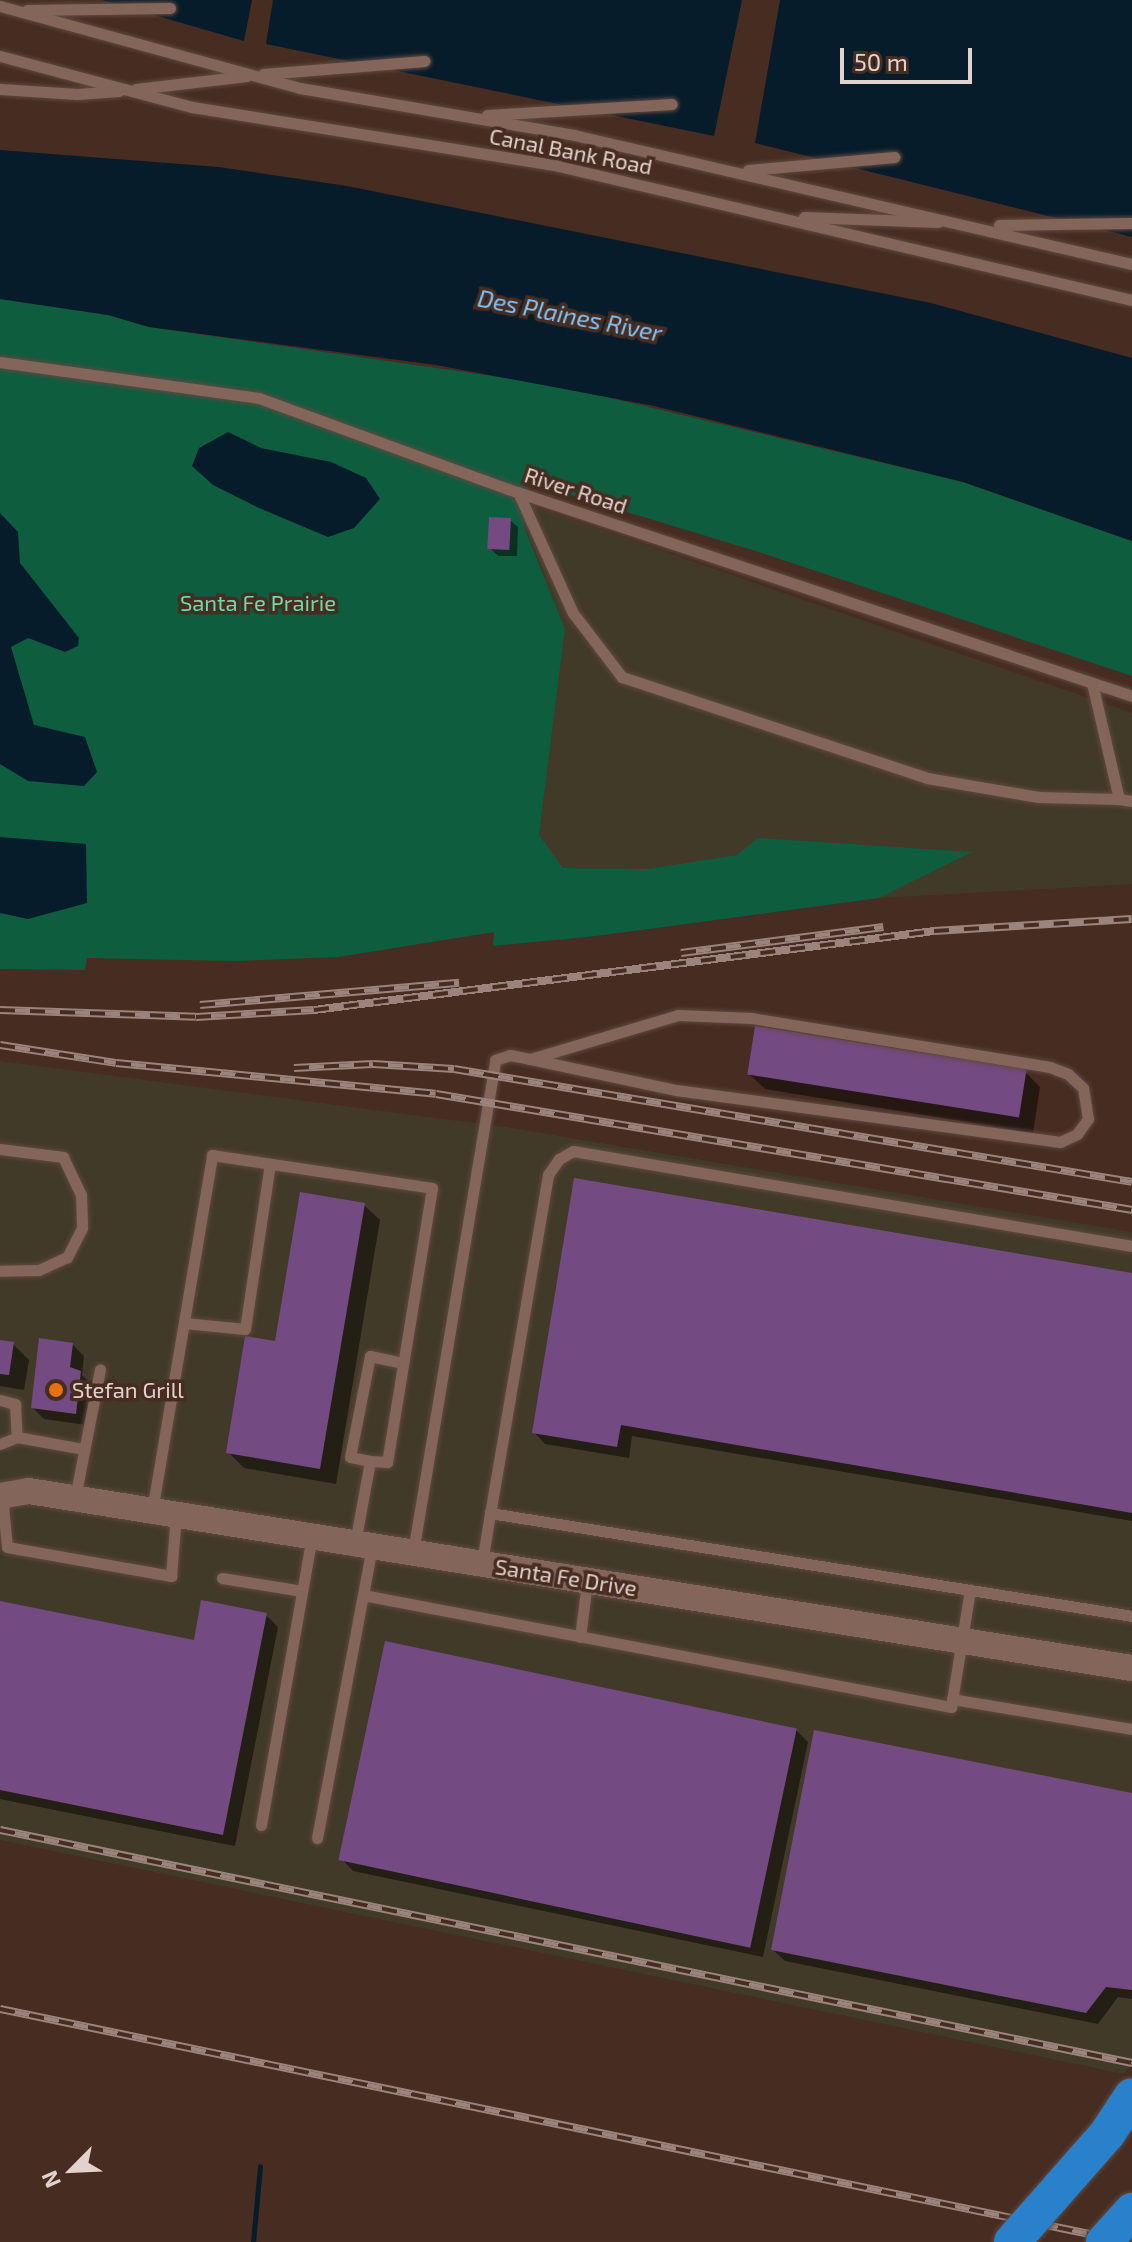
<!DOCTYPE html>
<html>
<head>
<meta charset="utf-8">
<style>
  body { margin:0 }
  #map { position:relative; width:1132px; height:2242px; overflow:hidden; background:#462c21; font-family:"Exo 2",sans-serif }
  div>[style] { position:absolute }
  .industrial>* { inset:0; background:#423a29 }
  .green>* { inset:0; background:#0f5d3f }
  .water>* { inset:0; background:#071c2b }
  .shadow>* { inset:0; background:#0007 }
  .stream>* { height:5px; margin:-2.5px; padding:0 2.5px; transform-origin:2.5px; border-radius:2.5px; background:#071c2b }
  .building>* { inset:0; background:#744a82; transform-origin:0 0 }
  .roads { filter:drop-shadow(0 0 2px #5f4940) drop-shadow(0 0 2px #5f4940) }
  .service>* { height:11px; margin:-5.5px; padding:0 5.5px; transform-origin:5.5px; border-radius:5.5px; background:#836659 }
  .tertiary>* { height:26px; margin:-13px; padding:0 13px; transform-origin:13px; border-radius:13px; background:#836659 }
  .rail>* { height:8px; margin-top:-4px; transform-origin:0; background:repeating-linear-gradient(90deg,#462c21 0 15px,#9a847c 0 30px); box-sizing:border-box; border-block:2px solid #9a847c }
  .bridges { filter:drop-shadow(0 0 2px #5f4940) drop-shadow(0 0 2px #5f4940) }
  .trunk-bridge>* { height:36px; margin:-18px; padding:0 18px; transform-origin:18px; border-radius:18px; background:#2881ca }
  .dots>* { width:22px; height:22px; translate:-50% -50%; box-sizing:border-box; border:4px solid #462c21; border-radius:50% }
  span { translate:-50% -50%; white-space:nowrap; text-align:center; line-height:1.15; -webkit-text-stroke:7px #462c21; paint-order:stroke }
  .street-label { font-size:22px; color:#e3d2cb }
  .park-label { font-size:22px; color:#6adca8 }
  .poi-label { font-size:22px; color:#e3d2cb }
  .left { translate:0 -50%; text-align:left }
  .water-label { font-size:24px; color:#82c8fd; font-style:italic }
  .north { position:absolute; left:32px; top:2130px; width:80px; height:80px; -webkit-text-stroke:6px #462c21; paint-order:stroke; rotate:246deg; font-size:22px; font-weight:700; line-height:32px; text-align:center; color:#e3d2cb }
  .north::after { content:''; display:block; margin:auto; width:28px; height:36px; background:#e3d2cb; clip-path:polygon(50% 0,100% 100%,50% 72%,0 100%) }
  .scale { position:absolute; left:840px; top:48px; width:132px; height:36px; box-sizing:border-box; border:4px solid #e3d2cb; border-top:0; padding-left:10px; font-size:24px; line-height:28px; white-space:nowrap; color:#e3d2cb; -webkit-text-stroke:6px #462c21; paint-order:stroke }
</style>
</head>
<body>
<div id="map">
  <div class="industrial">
    <i style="clip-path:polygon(523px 503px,1132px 713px,1132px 884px,879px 898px,970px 853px,737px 855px,647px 869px,563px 868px,539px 836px,565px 629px,519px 512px)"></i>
    <i style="clip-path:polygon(0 1061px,505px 1127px,1132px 1232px,1132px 2062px,1124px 2074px,0 1840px)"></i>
  </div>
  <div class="green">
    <i style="clip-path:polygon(0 299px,108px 315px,149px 327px,556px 385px,963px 482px,1132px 541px,1132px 676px,759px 552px,528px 482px,524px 526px,565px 629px,539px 835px,563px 868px,647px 869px,737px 855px,758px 838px,972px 852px,879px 898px,596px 936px,493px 946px,494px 932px,338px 957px,234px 961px,87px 958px,85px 970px,0 969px)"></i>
  </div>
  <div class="water">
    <i style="clip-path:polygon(102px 0,252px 0,244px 41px)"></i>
    <i style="clip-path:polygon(273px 0,742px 0,714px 136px,266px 44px)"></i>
    <i style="clip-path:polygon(780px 0,1132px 0,1132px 237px,755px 143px)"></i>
    <i style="clip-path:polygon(0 150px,219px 167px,347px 186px,931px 303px,1132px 358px,1132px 541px,963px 482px,654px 406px,436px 365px,149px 327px,108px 315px,0 299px)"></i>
    <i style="clip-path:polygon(228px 432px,261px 448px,331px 462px,366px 478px,380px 499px,354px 528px,328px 537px,259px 508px,213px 485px,192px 466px,199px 448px)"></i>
    <i style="clip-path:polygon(0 513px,18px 532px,20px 563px,79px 638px,78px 646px,65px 652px,28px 638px,11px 647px,34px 725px,85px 737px,97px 772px,84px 786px,28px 781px,0 764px)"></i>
    <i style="clip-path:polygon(0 837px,86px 844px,87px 903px,28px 919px,0 913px)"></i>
  </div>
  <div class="shadow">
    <i style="clip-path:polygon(510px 520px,518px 527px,517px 556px,498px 556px,490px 548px)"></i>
    <i style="clip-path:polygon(1025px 1072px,1040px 1087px,1033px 1133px,765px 1089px,749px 1074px)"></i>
    <i style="clip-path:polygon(364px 1205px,380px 1220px,336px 1484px,244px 1468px,228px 1452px,277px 1343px)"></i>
    <i style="clip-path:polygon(1132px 1275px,1132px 1521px,632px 1436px,629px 1458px,545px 1444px,534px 1432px)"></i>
    <i style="clip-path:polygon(0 1342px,13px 1344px,29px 1360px,24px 1390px,0 1386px)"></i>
    <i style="clip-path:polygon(73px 1345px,84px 1356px,82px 1375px,92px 1385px,87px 1425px,44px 1419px,33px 1408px)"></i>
    <i style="clip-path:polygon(0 1603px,195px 1642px,266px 1615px,278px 1627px,235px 1846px,0 1799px)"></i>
    <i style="clip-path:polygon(796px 1730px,808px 1742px,763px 1957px,353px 1871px,342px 1859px)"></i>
    <i style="clip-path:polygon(1132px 1795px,1132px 1999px,1118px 1997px,1098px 2024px,785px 1961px,773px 1950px)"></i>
  </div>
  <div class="stream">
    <i style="left:253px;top:2242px;width:76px;rotate:-84.7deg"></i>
  </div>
  <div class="building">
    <i style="left:489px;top:517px;width:22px;height:32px;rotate:3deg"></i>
    <i style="left:755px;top:1026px;width:275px;height:49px;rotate:9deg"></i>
    <i style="clip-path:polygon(574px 1178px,1132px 1273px,1132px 1513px,621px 1425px,617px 1447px,532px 1433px)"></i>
    <i style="clip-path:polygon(300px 1192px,365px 1203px,320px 1469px,226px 1453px,245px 1336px,275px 1341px)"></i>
    <i style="clip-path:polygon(39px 1338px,73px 1343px,70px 1367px,81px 1371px,76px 1414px,31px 1408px)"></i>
    <i style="clip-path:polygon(0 1340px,14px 1342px,9px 1375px,0 1374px)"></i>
    <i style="clip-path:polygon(201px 1600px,267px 1613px,223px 1835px,0 1790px,0 1601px,194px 1640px)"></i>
    <i style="left:385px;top:1641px;width:421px;height:224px;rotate:12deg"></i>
    <i style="clip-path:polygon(814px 1730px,1132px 1793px,1132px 1990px,1106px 1987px,1086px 2013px,771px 1950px)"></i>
  </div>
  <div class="roads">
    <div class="service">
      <i style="left:0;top:6px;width:311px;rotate:15.3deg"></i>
      <i style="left:300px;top:88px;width:278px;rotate:9.7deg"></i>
      <i style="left:574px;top:135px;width:573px;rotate:13.02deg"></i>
      <i style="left:27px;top:10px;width:143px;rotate:-0.8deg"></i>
      <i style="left:0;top:56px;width:199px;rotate:14.9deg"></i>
      <i style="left:192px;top:107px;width:367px;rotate:9.1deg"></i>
      <i style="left:554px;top:165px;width:594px;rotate:13.15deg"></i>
      <i style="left:263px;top:74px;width:162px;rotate:-4.6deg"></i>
      <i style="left:0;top:89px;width:77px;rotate:3.7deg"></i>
      <i style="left:77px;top:94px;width:42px;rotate:-4.1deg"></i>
      <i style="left:136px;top:89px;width:111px;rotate:-6.7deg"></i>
      <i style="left:487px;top:115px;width:185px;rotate:-3.4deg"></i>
      <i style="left:748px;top:170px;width:147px;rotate:-5.1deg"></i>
      <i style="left:804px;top:217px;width:134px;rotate:2.1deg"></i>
      <i style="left:999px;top:225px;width:133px;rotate:-0.9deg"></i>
      <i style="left:0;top:362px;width:261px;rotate:7.9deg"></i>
      <i style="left:259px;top:398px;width:265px;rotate:20.1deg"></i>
      <i style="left:508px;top:489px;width:657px;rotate:18.35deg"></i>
      <i style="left:518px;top:492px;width:133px;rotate:65.6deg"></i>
      <i style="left:573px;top:613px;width:81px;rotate:52.6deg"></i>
      <i style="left:622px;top:677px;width:321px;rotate:18.3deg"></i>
      <i style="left:927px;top:778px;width:113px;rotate:9.7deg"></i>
      <i style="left:1038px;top:797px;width:81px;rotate:1.4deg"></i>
      <i style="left:1092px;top:683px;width:119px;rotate:76.9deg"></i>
      <i style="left:1119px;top:799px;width:13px;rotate:9deg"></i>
      <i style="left:0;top:1149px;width:64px;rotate:7.2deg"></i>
      <i style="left:63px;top:1157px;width:42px;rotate:64.7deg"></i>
      <i style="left:81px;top:1195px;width:33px;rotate:88deg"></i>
      <i style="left:82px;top:1228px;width:33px;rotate:117deg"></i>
      <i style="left:67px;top:1257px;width:31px;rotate:155deg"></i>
      <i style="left:39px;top:1270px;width:39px;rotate:179deg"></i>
      <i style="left:1132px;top:1246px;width:567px;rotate:-170.35deg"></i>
      <i style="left:573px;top:1151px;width:16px;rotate:150deg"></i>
      <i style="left:559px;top:1159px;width:19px;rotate:125deg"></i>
      <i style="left:548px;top:1175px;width:343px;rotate:99.7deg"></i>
      <i style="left:490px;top:1513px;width:650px;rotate:9.11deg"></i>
      <i style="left:184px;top:1323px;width:61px;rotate:5.6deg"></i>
      <i style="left:245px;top:1329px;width:167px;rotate:-81.4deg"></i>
      <i style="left:0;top:1400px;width:16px;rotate:15deg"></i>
      <i style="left:15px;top:1404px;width:33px;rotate:87deg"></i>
      <i style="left:0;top:1444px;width:18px;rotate:-22deg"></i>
      <i style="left:17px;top:1437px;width:68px;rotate:10.2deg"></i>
      <i style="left:370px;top:1461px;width:20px;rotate:-169deg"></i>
      <i style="left:350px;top:1457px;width:103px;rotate:-78.8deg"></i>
      <i style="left:370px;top:1356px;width:34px;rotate:12deg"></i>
      <i style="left:2px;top:1496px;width:51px;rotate:84.4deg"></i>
      <i style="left:7px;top:1547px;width:167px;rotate:10deg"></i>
      <i style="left:171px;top:1576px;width:61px;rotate:-85.3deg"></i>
      <i style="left:75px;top:1498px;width:131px;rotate:-79deg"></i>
      <i style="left:152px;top:1511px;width:361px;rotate:-80.4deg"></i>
      <i style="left:212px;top:1155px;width:222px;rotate:8.5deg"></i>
      <i style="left:432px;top:1188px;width:278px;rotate:99.3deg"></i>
      <i style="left:387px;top:1462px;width:17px;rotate:-177deg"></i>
      <i style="left:370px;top:1461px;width:83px;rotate:100.4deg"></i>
      <i style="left:413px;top:1552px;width:499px;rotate:-80.5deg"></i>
      <i style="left:495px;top:1060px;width:16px;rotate:-18deg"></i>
      <i style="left:510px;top:1055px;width:20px;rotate:11deg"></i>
      <i style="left:530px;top:1059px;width:149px;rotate:12deg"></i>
      <i style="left:676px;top:1090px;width:388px;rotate:7.7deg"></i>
      <i style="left:1060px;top:1142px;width:19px;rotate:-25deg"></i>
      <i style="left:1077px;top:1134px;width:19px;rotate:-54deg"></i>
      <i style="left:1088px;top:1119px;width:31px;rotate:-99deg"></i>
      <i style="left:1083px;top:1088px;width:21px;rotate:-137deg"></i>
      <i style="left:1068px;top:1074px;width:19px;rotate:-159deg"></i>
      <i style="left:1050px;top:1067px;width:302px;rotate:-170.7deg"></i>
      <i style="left:752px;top:1018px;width:74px;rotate:-177.7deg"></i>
      <i style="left:678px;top:1015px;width:154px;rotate:163.4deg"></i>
      <i style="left:482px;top:1563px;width:51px;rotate:-80.9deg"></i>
      <i style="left:222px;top:1578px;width:81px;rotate:9.2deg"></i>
      <i style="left:363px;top:1595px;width:599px;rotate:10.78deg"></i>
      <i style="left:951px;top:1707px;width:119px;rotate:-80.8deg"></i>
      <i style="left:580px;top:1637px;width:55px;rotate:-82.7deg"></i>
      <i style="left:952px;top:1699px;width:182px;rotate:9.5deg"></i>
      <i style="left:261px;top:1825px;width:292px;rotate:-80deg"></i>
      <i style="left:317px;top:1838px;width:296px;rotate:-79.3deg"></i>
    </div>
    <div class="tertiary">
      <i style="left:0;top:1496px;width:29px;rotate:-10deg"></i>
      <i style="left:29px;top:1491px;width:1117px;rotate:9.12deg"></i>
    </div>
  </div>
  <div class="rail">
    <i style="left:681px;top:953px;width:204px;rotate:-7.3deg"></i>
    <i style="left:200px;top:1005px;width:260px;rotate:-4.9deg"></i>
    <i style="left:0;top:1010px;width:196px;rotate:2deg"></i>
    <i style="left:196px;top:1017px;width:118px;rotate:-3.4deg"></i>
    <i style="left:314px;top:1010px;width:625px;rotate:-7.26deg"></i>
    <i style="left:934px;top:931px;width:198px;rotate:-3.5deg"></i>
    <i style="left:0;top:1045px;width:117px;rotate:8.8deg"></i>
    <i style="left:116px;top:1063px;width:321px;rotate:5.5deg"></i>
    <i style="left:436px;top:1094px;width:706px;rotate:9.46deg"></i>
    <i style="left:294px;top:1068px;width:79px;rotate:-2.9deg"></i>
    <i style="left:373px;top:1064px;width:81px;rotate:3.5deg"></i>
    <i style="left:454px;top:1069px;width:687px;rotate:9.46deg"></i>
    <i style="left:0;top:1830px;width:1156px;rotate:11.63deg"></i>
    <i style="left:0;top:2009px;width:1152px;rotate:11.67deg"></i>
  </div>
  <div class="bridges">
    <div class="trunk-bridge">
      <i style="left:1012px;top:2242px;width:144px;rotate:-48.7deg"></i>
      <i style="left:1107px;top:2134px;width:45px;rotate:-56.7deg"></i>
      <i style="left:1104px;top:2242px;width:42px;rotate:-47.9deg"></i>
    </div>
  </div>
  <div class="dots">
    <i style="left:56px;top:1390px;background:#e8710a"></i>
  </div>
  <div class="street-label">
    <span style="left:571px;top:151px;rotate:11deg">Canal Bank Road</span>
    <span style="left:576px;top:490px;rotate:18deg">River Road</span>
    <span style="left:566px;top:1577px;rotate:9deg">Santa Fe Drive</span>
  </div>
  <div class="park-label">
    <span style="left:258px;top:603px">Santa Fe Prairie</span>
  </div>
  <div class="poi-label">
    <span class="left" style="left:72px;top:1390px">Stefan Grill</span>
  </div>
  <div class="water-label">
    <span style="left:570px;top:315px;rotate:11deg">Des Plaines River</span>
  </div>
  <div class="north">N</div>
  <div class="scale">50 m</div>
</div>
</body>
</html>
